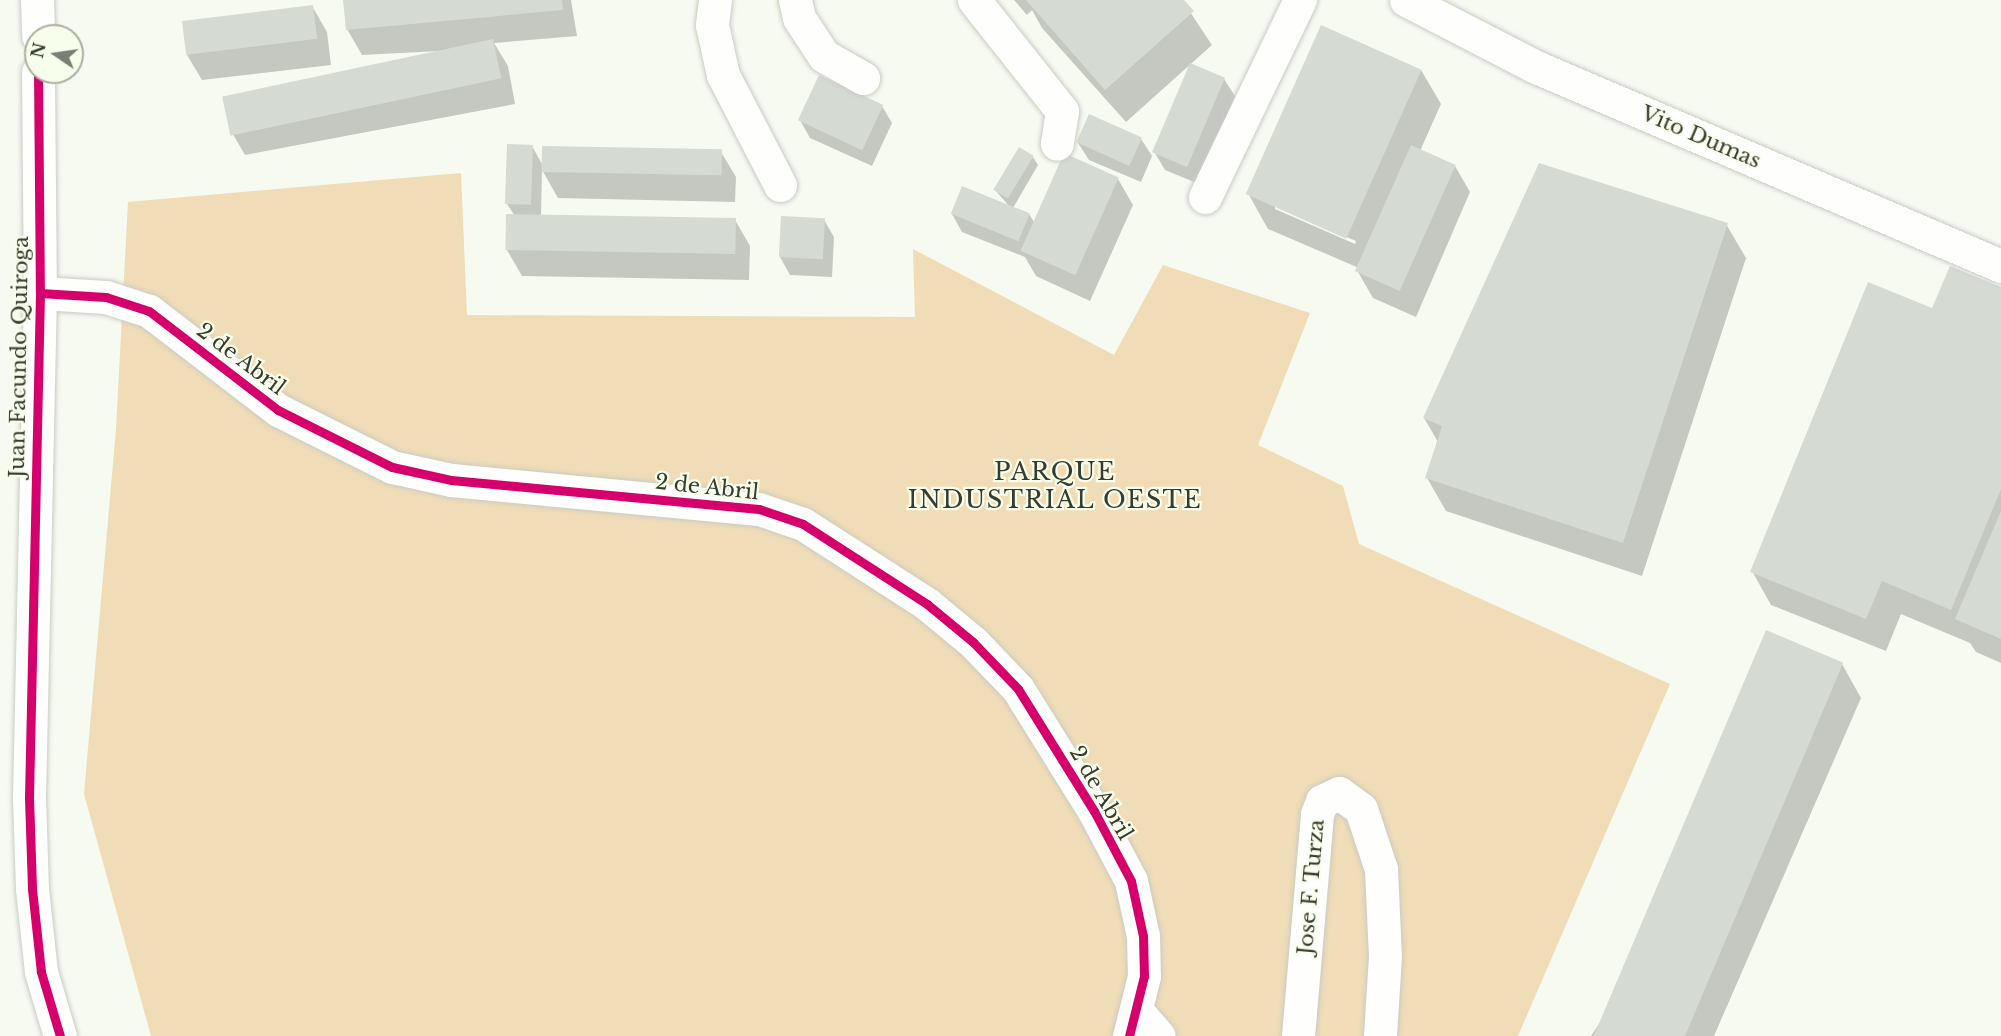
<!DOCTYPE html>
<html>
<head>
<meta charset="utf-8">
<style>
  body { margin:0 }
  #map { position:relative; width:2001px; height:1036px; overflow:hidden; background:#f7faf0; font-family:"Libre Baskerville",serif }
  div>[style] { position:absolute }
  .green>* { inset:0; background:#f0dcb7 }
  .shadow>* { inset:0; background:#0003 }
  .building>* { inset:0; background:#d5dbd2; transform-origin:0 0 }
  .roads { filter:drop-shadow(0 0 2px #c9ccc2) drop-shadow(0 0 2px #c9ccc2) }
  .minor>* { height:33px; margin:-16.5px; padding:0 16.5px; transform-origin:16.5px; border-radius:16.5px; background:#fefefd }
  .cycleway>* { height:9px; margin:-4.5px; padding:0 4.5px; transform-origin:4.5px; border-radius:4.5px; background:#d6006c }
  span { translate:-50% -50%; white-space:nowrap; text-align:center; line-height:1.15; -webkit-text-stroke:4.5px #f8feec; paint-order:stroke }
  .street-label { font-size:21px; color:#383c30 }
  .quarter-label { font-size:24px; color:#383c30; letter-spacing:1.5px }
  .north { position:absolute; left:24px; top:24px; width:60px; height:60px; box-sizing:border-box; background:#f8feec; border:2px solid #abb0a1; border-radius:50%; rotate:283deg; font-size:16px; font-weight:700; line-height:24px; text-align:center; color:#383c30 }
  .north::after { content:''; display:block; margin:auto; width:21px; height:27px; background:#7b7e73; clip-path:polygon(50% 0,100% 100%,50% 72%,0 100%) }
</style>
</head>
<body>
<div id="map">
  <div class="green">
    <i style="clip-path:polygon(461px 173px,467px 315px,915px 317px,913px 249px,1114px 355px,1163px 265px,1310px 313px,1258px 445px,1343px 486px,1359px 544px,1670px 684px,1518px 1036px,151px 1036px,84px 794px,116px 429px,128px 202px)"></i>
  </div>
  <div class="shadow">
    <i style="clip-path:polygon(345px 0,571px 0,577px 36px,494px 43px,508px 66px,515px 104px,245px 155px,230px 129px,439px 51px,362px 55px,347px 29px)"></i>
    <i style="clip-path:polygon(1014px 0,1182px 0,1212px 45px,1126px 122px,1042px 28px,1032px 10px,1027px 15px)"></i>
    <i style="clip-path:polygon(312px 6px,327px 32px,331px 65px,202px 80px,187px 55px)"></i>
    <i style="clip-path:polygon(evenodd,1421px 70px,1441px 104px,1420px 151px,1455px 166px,1470px 192px,1416px 317px,1373px 298px,1358px 272px,1359px 268px,1268px 229px,1249px 195px,1421px 70px,1275px 206px,1356px 241px,1355px 244px,1275px 209px,1275px 206px)"></i>
    <i style="clip-path:polygon(1224px 79px,1235px 96px,1199px 184px,1165px 170px,1155px 153px)"></i>
    <i style="clip-path:polygon(882px 106px,892px 123px,872px 166px,810px 138px,800px 120px)"></i>
    <i style="clip-path:polygon(1141px 139px,1152px 156px,1141px 182px,1089px 160px,1078px 143px)"></i>
    <i style="clip-path:polygon(532px 146px,543px 166px,721px 152px,736px 177px,735px 202px,558px 198px,542px 170px,541px 216px,735px 220px,750px 246px,749px 280px,522px 276px,507px 250px,515px 216px,507px 204px)"></i>
    <i style="clip-path:polygon(1033px 157px,1038px 165px,1013px 208px,1029px 214px,1034px 222px,1118px 179px,1133px 205px,1090px 301px,1036px 276px,1025px 257px,962px 232px,952px 214px,1009px 206px,995px 190px)"></i>
    <i style="clip-path:polygon(824px 220px,834px 237px,832px 277px,790px 275px,780px 257px)"></i>
    <i style="clip-path:polygon(1726px 224px,1746px 258px,1642px 576px,1446px 511px,1427px 478px,1438px 442px,1424px 418px)"></i>
    <i style="clip-path:polygon(2001px 288px,2001px 663px,1976px 652px,1970px 643px,1901px 614px,1886px 651px,1771px 605px,1752px 571px,1933px 310px)"></i>
    <i style="clip-path:polygon(1842px 664px,1861px 698px,1714px 1036px,1591px 1036px)"></i>
  </div>
  <div class="building">
    <i style="clip-path:polygon(343px 0,562px 0,563px 10px,346px 30px)"></i>
    <i style="clip-path:polygon(1026px 0,1184px 0,1194px 11px,1105px 90px)"></i>
    <i style="left:313px;top:5px;width:34px;height:132px;rotate:83deg"></i>
    <i style="left:1321px;top:25px;width:110px;height:185px;rotate:24deg"></i>
    <i style="left:493px;top:39px;width:40px;height:277px;rotate:78deg"></i>
    <i style="left:1190px;top:63px;width:38px;height:97px;rotate:23deg"></i>
    <i style="left:819px;top:75px;width:71px;height:50px;rotate:25deg"></i>
    <i style="left:1089px;top:114px;width:58px;height:31px;rotate:24deg"></i>
    <i style="left:507px;top:144px;width:26px;height:60px;rotate:2deg"></i>
    <i style="left:1411px;top:145px;width:49px;height:138px;rotate:24deg"></i>
    <i style="left:542px;top:146px;width:180px;height:26px;rotate:1deg"></i>
    <i style="left:1019px;top:147px;width:17px;height:50px;rotate:31deg"></i>
    <i style="left:1064px;top:153px;width:60px;height:107px;rotate:24deg"></i>
    <i style="clip-path:polygon(1539px 163px,1728px 223px,1623px 543px,1425px 478px,1442px 426px,1423px 418px)"></i>
    <i style="left:962px;top:186px;width:73px;height:30px;rotate:22deg"></i>
    <i style="left:506px;top:214px;width:230px;height:36px;rotate:1deg"></i>
    <i style="left:781px;top:216px;width:44px;height:41px;rotate:3deg"></i>
    <i style="clip-path:polygon(1950px 266px,2001px 287px,2001px 489px,1951px 610px,1882px 581px,1866px 619px,1750px 572px,1868px 282px,1932px 308px)"></i>
    <i style="clip-path:polygon(2001px 511px,2001px 639px,1955px 619px)"></i>
    <i style="left:1766px;top:630px;width:84px;height:443px;rotate:23deg"></i>
  </div>
  <div class="roads">
    <div class="minor">
      <i style="left:37px;top:0;width:36px;rotate:88deg"></i>
      <i style="left:715px;top:0;width:25px;rotate:97deg"></i>
      <i style="left:712px;top:25px;width:51px;rotate:77.6deg"></i>
      <i style="left:723px;top:75px;width:124px;rotate:62.6deg"></i>
      <i style="left:795px;top:0;width:18px;rotate:77deg"></i>
      <i style="left:799px;top:18px;width:45px;rotate:56.7deg"></i>
      <i style="left:824px;top:56px;width:45px;rotate:29.4deg"></i>
      <i style="left:974px;top:0;width:142px;rotate:51.6deg"></i>
      <i style="left:1062px;top:111px;width:33px;rotate:99deg"></i>
      <i style="left:1406px;top:0;width:146px;rotate:27.3deg"></i>
      <i style="left:1536px;top:67px;width:506px;rotate:23.17deg"></i>
      <i style="left:38px;top:72px;width:221px;rotate:89.5deg"></i>
      <i style="left:40px;top:293px;width:505px;rotate:91.25deg"></i>
      <i style="left:29px;top:798px;width:91px;rotate:88.1deg"></i>
      <i style="left:32px;top:889px;width:83px;rotate:83.8deg"></i>
      <i style="left:41px;top:972px;width:67px;rotate:73.5deg"></i>
      <i style="left:1205px;top:197px;width:219px;rotate:-64.3deg"></i>
      <i style="left:40px;top:293px;width:66px;rotate:3.5deg"></i>
      <i style="left:106px;top:297px;width:45px;rotate:18deg"></i>
      <i style="left:149px;top:311px;width:163px;rotate:37.5deg"></i>
      <i style="left:278px;top:410px;width:127px;rotate:26.6deg"></i>
      <i style="left:392px;top:467px;width:60px;rotate:12.4deg"></i>
      <i style="left:451px;top:480px;width:309px;rotate:5.4deg"></i>
      <i style="left:759px;top:509px;width:46px;rotate:18.8deg"></i>
      <i style="left:803px;top:524px;width:148px;rotate:32.8deg"></i>
      <i style="left:927px;top:604px;width:60px;rotate:39.6deg"></i>
      <i style="left:973px;top:642px;width:65px;rotate:46.2deg"></i>
      <i style="left:1018px;top:689px;width:144px;rotate:58.1deg"></i>
      <i style="left:1094px;top:811px;width:79px;rotate:62.1deg"></i>
      <i style="left:1131px;top:881px;width:56px;rotate:77.7deg"></i>
      <i style="left:1143px;top:936px;width:40px;rotate:88.6deg"></i>
      <i style="left:1144px;top:976px;width:62px;rotate:104deg"></i>
      <i style="left:1137px;top:1011px;width:33px;rotate:49deg"></i>
      <i style="left:1298px;top:1036px;width:223px;rotate:-85.1deg"></i>
      <i style="left:1317px;top:814px;width:14px;rotate:-69deg"></i>
      <i style="left:1322px;top:801px;width:19px;rotate:-25deg"></i>
      <i style="left:1339px;top:793px;width:27px;rotate:36deg"></i>
      <i style="left:1361px;top:809px;width:63px;rotate:71.6deg"></i>
      <i style="left:1381px;top:869px;width:87px;rotate:87.4deg"></i>
      <i style="left:1385px;top:956px;width:80px;rotate:93.6deg"></i>
    </div>
  </div>
  <div class="cycleway">
    <i style="left:38px;top:72px;width:221px;rotate:89.5deg"></i>
    <i style="left:40px;top:293px;width:505px;rotate:91.25deg"></i>
    <i style="left:29px;top:798px;width:91px;rotate:88.1deg"></i>
    <i style="left:32px;top:889px;width:83px;rotate:83.8deg"></i>
    <i style="left:41px;top:972px;width:67px;rotate:73.5deg"></i>
    <i style="left:40px;top:293px;width:66px;rotate:3.5deg"></i>
    <i style="left:106px;top:297px;width:45px;rotate:18deg"></i>
    <i style="left:149px;top:311px;width:163px;rotate:37.5deg"></i>
    <i style="left:278px;top:410px;width:127px;rotate:26.6deg"></i>
    <i style="left:392px;top:467px;width:60px;rotate:12.4deg"></i>
    <i style="left:451px;top:480px;width:309px;rotate:5.4deg"></i>
    <i style="left:759px;top:509px;width:46px;rotate:18.8deg"></i>
    <i style="left:803px;top:524px;width:148px;rotate:32.8deg"></i>
    <i style="left:927px;top:604px;width:60px;rotate:39.6deg"></i>
    <i style="left:973px;top:642px;width:65px;rotate:46.2deg"></i>
    <i style="left:1018px;top:689px;width:144px;rotate:58.1deg"></i>
    <i style="left:1094px;top:811px;width:79px;rotate:62.1deg"></i>
    <i style="left:1131px;top:881px;width:56px;rotate:77.7deg"></i>
    <i style="left:1143px;top:936px;width:40px;rotate:88.6deg"></i>
    <i style="left:1144px;top:976px;width:62px;rotate:104deg"></i>
  </div>
  <div class="street-label">
    <span style="left:1701px;top:137px;rotate:23deg">Vito Dumas</span>
    <span style="left:19px;top:357px;rotate:-89deg">Juan Facundo Quiroga</span>
    <span style="left:241px;top:359px;rotate:37deg">2 de Abril</span>
    <span style="left:707px;top:487px;rotate:6deg">2 de Abril</span>
    <span style="left:1101px;top:793px;rotate:60deg">2 de Abril</span>
    <span style="left:1311px;top:887px;rotate:-85deg">Jose F. Turza</span>
  </div>
  <div class="quarter-label">
    <span style="left:1055px;top:486px">PARQUE<br>INDUSTRIAL OESTE</span>
  </div>
  <div class="north">N</div>
</div>
</body>
</html>
